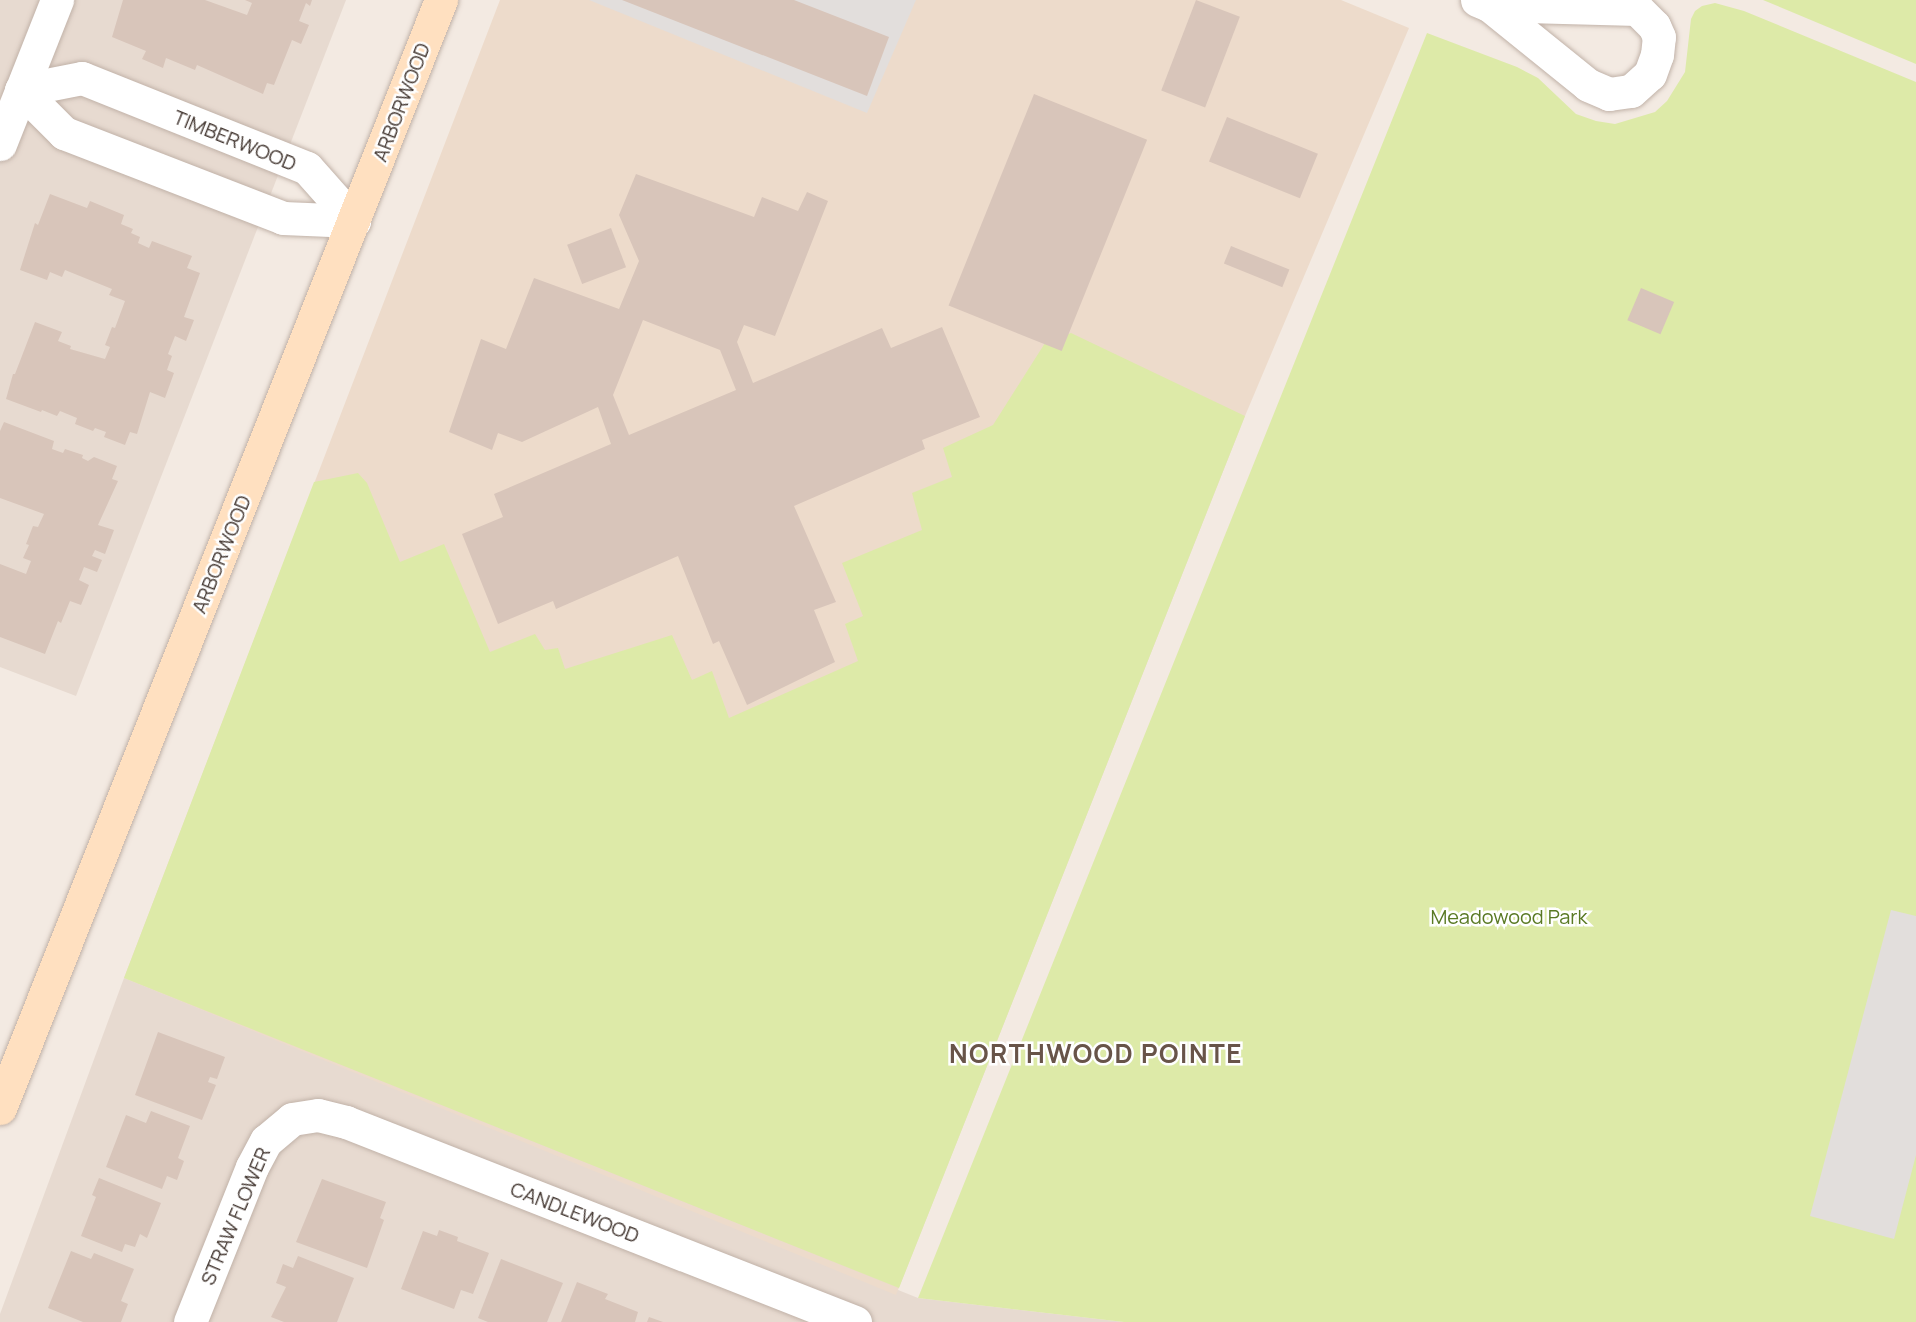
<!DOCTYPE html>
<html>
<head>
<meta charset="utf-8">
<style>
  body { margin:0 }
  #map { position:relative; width:1916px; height:1322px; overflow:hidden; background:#f3eae2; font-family:Manrope,sans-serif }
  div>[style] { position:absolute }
  .residential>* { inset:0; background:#e7dad0 }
  .education>* { inset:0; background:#eddbcb }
  .green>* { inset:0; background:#ddeaa8 }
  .parking>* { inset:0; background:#e2dedc }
  .building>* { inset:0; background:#d8c5ba; transform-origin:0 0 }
  .roads { filter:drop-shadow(0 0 2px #c1b2a8) drop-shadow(0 0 2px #c1b2a8) }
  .street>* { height:33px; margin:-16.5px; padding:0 16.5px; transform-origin:16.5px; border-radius:16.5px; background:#fff }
  .secondary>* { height:33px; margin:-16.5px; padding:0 16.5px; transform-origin:16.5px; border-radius:16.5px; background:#ffe0c0 }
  span { translate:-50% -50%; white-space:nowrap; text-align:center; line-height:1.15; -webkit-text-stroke:5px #fff; paint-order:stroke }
  .street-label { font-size:20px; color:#453933 }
  .park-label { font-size:20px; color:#597923 }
  .district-label { font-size:26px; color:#685449; font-weight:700; letter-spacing:1.5px }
</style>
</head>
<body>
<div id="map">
  <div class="residential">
    <i style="clip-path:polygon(0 0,346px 0,76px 696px,0 667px)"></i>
    <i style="clip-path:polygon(124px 978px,918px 1298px,1124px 1322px,0 1322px,0 1314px)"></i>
  </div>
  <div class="education">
    <i style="clip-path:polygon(500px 0,1341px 0,1409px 28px,1245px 416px,896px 1295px,124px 978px)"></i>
  </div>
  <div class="green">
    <i style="clip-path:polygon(1763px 0,1916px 0,1916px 64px)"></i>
    <i style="clip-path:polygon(1715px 3px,1744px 11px,1916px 82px,1916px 1322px,1124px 1322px,918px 1298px,1427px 33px,1517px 67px,1538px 78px,1576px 114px,1596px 121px,1615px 124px,1655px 112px,1667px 101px,1685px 72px,1691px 19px,1695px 11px,1702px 6px)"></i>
    <i style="clip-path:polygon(1071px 333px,1245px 416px,899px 1288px,124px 978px,314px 482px,358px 473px,367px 483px,400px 562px,444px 544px,490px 652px,535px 634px,545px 650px,558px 648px,565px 669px,672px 635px,692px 680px,712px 671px,729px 718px,858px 661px,845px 624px,863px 616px,842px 563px,922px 530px,912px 493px,952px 477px,943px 448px,993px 425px,1045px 343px)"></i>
  </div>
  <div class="parking">
    <i style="clip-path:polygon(589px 0,916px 0,867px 113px)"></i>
    <i style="clip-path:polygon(1891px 910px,1916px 916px,1916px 1155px,1894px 1239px,1810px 1216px)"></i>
  </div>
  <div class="building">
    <i style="clip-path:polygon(123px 0,205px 0,247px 15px,252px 3px,245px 0,312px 0,310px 6px,306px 3px,299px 21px,309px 25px,301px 44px,292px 40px,274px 85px,267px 83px,263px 94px,197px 65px,195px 70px,166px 58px,163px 68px,142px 59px,146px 51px,112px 37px)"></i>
    <i style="clip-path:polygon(622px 0,794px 0,889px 37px,867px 96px)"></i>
    <i style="left:1196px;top:0;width:47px;height:97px;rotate:21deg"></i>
    <i style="left:1034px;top:94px;width:122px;height:228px;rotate:22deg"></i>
    <i style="left:1227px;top:117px;width:98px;height:48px;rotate:22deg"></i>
    <i style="clip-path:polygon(evenodd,636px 174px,754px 217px,762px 197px,798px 211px,807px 192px,828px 201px,775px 336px,744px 325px,737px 342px,753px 383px,882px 328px,891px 348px,942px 327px,980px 417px,922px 440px,925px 449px,794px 506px,836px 602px,814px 610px,835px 662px,747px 705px,719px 641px,713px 644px,678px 556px,556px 609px,553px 601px,498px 624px,462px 534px,503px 517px,494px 494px,611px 444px,598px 407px,522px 442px,498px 433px,492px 450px,449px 432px,481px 339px,506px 349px,534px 278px,619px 309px,639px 261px,619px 215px,636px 174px,643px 320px,720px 350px,736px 390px,629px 435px,613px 395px,643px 320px)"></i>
    <i style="clip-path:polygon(50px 194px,87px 208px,90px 201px,124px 215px,121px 224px,133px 229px,131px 233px,140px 237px,138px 243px,149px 248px,152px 241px,192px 256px,187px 268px,200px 273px,184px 317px,194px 320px,186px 341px,175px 336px,168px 354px,172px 356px,167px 370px,174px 373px,165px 398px,150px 392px,137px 434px,130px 432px,125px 445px,104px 437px,106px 432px,95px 428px,93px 431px,75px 424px,77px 418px,60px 411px,57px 416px,42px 410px,41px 412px,6px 399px,13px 374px,15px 374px,35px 322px,62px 332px,58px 341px,71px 346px,70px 349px,105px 359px,110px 347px,105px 345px,112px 327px,115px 328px,125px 301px,109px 295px,112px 289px,65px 270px,62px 277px,50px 272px,47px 280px,20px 270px,35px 223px,38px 225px)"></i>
    <i style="left:611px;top:228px;width:42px;height:47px;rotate:69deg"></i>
    <i style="left:1231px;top:246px;width:63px;height:19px;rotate:22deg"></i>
    <i style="left:1641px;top:288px;width:36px;height:35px;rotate:23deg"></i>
    <i style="clip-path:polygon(4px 422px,54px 441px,52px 449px,63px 453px,65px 449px,83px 455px,82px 458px,88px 461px,94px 457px,117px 466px,112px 479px,118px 481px,98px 525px,114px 530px,105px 554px,95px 550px,92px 556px,102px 560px,97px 572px,84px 567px,79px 580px,89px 585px,81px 605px,70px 601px,61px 623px,58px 621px,45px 654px,0 637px,0 564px,26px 574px,31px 561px,23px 558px,29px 545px,26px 544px,33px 526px,38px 527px,44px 514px,0 498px,0 431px)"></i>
    <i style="clip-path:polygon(158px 1032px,225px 1057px,217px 1079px,210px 1077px,208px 1082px,216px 1085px,202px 1120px,135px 1095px)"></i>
    <i style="clip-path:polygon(151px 1111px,190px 1126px,178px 1158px,184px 1161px,177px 1180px,167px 1176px,162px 1189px,106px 1167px,126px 1115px,146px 1123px)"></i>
    <i style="clip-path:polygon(99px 1178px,161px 1203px,147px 1238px,140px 1234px,135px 1247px,125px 1244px,122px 1252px,81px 1236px,96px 1197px,92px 1195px)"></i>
    <i style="clip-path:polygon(322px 1179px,386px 1202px,380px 1218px,384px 1220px,367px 1268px,296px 1242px)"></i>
    <i style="clip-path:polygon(439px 1230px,458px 1237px,457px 1241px,489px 1253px,473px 1294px,461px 1290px,454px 1309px,401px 1289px,423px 1231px,437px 1236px)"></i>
    <i style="clip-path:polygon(71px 1251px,91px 1259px,94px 1253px,134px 1269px,121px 1301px,128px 1304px,121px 1322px,83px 1322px,48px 1308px)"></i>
    <i style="clip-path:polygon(298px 1256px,354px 1278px,337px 1322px,284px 1322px,271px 1317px,286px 1287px,276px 1283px,283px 1264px,293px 1268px)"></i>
    <i style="clip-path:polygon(501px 1259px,563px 1283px,547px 1322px,488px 1322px,478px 1318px)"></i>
    <i style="clip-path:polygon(577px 1282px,608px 1294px,605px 1299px,638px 1312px,635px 1322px,561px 1322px)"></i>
    <i style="clip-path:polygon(649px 1317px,663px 1322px,647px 1322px)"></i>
  </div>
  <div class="roads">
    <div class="street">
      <i style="left:1477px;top:0;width:13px;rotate:23deg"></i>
      <i style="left:1489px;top:5px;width:127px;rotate:38.9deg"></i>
      <i style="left:1588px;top:85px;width:23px;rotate:23deg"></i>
      <i style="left:1609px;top:94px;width:22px;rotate:-8deg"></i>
      <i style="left:1631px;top:91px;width:25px;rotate:-42deg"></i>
      <i style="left:1650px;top:74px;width:20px;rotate:-70deg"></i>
      <i style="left:1657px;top:55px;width:18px;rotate:-84deg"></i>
      <i style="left:1659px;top:37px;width:12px;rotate:-114deg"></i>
      <i style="left:1654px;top:26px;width:24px;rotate:-135deg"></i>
      <i style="left:1637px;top:9px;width:148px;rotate:-178.5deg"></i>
      <i style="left:21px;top:90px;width:62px;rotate:-11.1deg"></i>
      <i style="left:82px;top:78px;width:242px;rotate:21.8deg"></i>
      <i style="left:307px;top:168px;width:71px;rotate:48.4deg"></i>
      <i style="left:21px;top:90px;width:61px;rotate:45deg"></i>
      <i style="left:64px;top:133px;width:235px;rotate:21.2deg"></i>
      <i style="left:283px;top:218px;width:71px;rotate:2.4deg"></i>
      <i style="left:0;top:144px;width:155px;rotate:-68.4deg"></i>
      <i style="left:190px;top:1322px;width:167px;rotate:-68.2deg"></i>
      <i style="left:252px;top:1167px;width:30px;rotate:-62deg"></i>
      <i style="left:266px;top:1141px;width:34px;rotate:-40deg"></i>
      <i style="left:292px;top:1119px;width:26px;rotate:-9deg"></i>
      <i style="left:318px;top:1115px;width:29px;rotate:14deg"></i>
      <i style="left:346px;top:1122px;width:547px;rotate:21.45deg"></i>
    </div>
    <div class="secondary">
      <i style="left:0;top:1108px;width:1193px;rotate:-68.3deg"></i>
    </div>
  </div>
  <div class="street-label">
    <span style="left:401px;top:102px;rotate:-69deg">ARBORWOOD</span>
    <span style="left:235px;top:140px;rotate:22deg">TIMBERWOOD</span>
    <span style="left:221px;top:554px;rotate:-68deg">ARBORWOOD</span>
    <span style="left:575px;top:1212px;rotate:21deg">CANDLEWOOD</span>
    <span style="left:235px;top:1216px;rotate:-67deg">STRAW FLOWER</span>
  </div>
  <div class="park-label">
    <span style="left:1509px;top:916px">Meadowood Park</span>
  </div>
  <div class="district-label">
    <span style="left:1096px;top:1054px">NORTHWOOD POINTE</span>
  </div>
</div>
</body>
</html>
